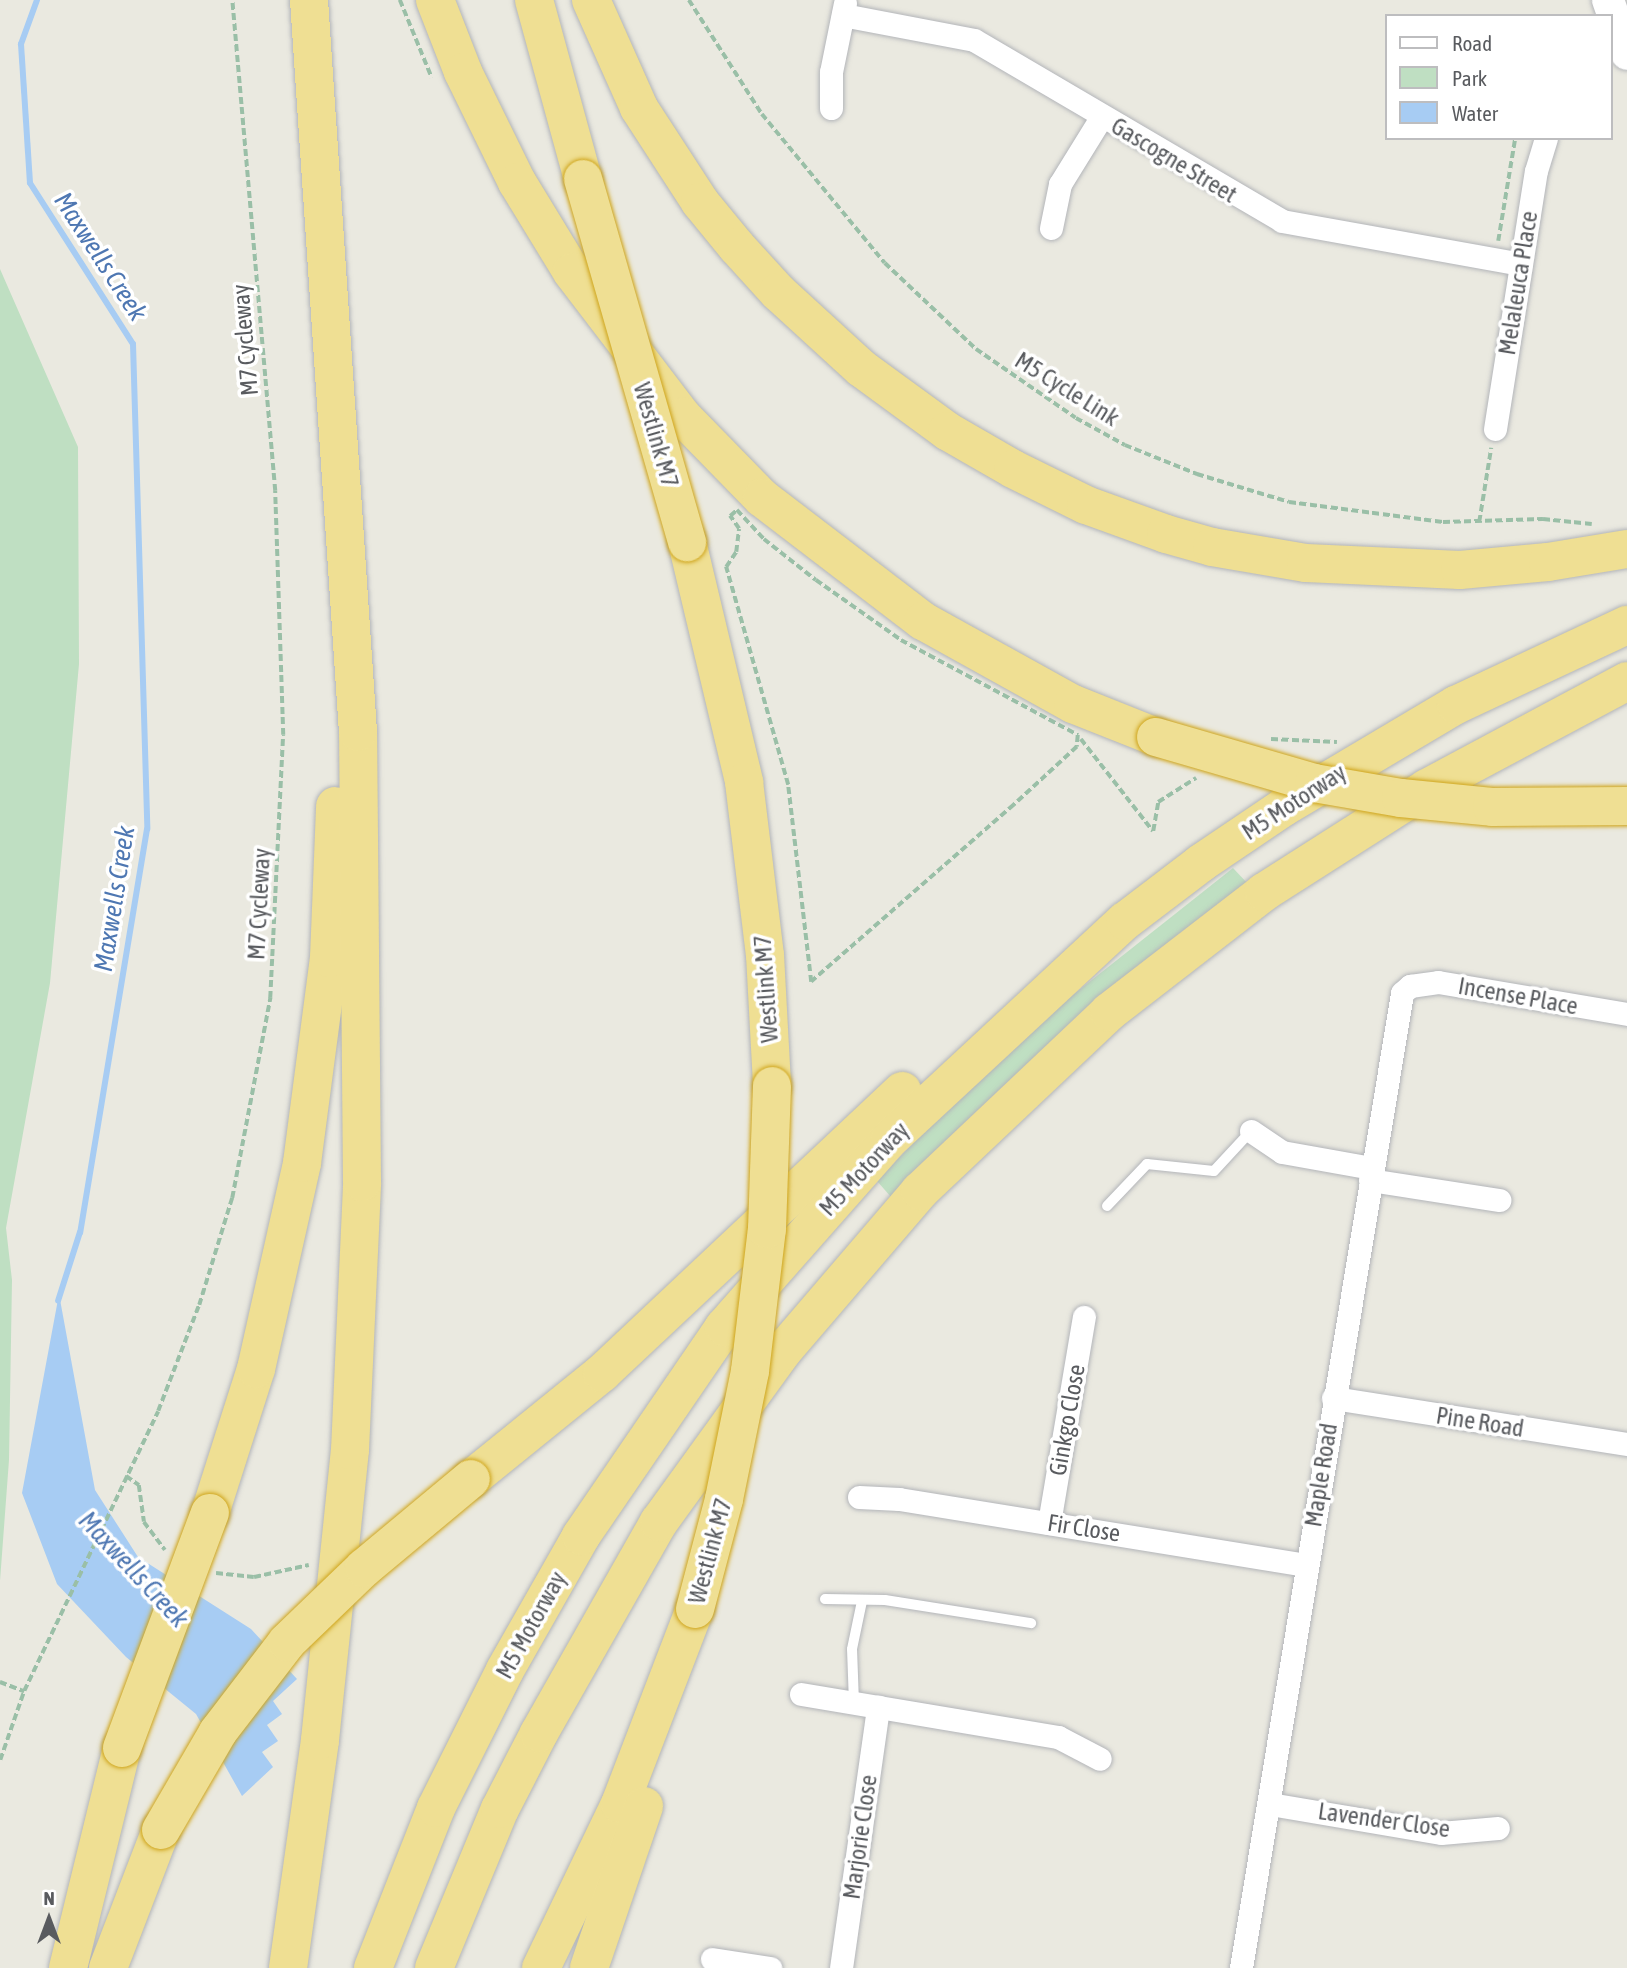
<!DOCTYPE html>
<html>
<head>
<meta charset="utf-8">
<style>
  body { margin:0 }
  #map { position:relative; width:1627px; height:1968px; overflow:hidden; background:#eae9e0; font-family:"Asap Condensed",sans-serif }
  div>[style] { position:absolute }
  .green>* { inset:0; background:#bfdfc2 }
  .water>* { inset:0; background:#a7ccf3 }
  .stream>* { height:6px; margin:-3px; padding:0 3px; transform-origin:3px; border-radius:3px; background:#a7ccf3 }
  .path>* { height:3.5px; margin-top:-1.75px; transform-origin:0; background:repeating-linear-gradient(90deg,#9abfa7 0 7px,transparent 0 10.5px) }
  .roads { filter:drop-shadow(0 0 2px #b3b5b9) drop-shadow(0 0 2px #b3b5b9) }
  .lane>* { height:10px; margin:-5px; padding:0 5px; transform-origin:5px; border-radius:5px; background:#fff }
  .street>* { height:23px; margin:-11.5px; padding:0 11.5px; transform-origin:11.5px; border-radius:11.5px; background:#fff }
  .secondary>* { height:32px; margin:-16px; padding:0 16px; transform-origin:16px; border-radius:16px; background:#fff }
  .highway>* { height:38px; margin:-19px; padding:0 19px; transform-origin:19px; border-radius:19px; background:#efdf93 }
  .bridges { filter:drop-shadow(0 0 2px #cfa51b) drop-shadow(0 0 2px #cfa51b) }
  .highway-bridge>* { height:38px; margin:-19px; padding:0 19px; transform-origin:19px; border-radius:19px; background:#efdf93 }
  span { translate:-50% -50%; white-space:nowrap; text-align:center; line-height:1.15; -webkit-text-stroke:7px #fff; paint-order:stroke }
  .street-label { font-size:24px; color:#595b5f }
  .water-label { font-size:26px; color:#4e77b2; font-style:italic }
  .legend { position:absolute; left:1385px; top:14px; width:228px; height:126px; box-sizing:border-box; background:#fff; border:2px solid #bdbdbf; margin:0; padding:9px 12px; list-style:none; font-size:21px; color:#595b5f }
  .legend li { display:flex; align-items:center; gap:14px; height:35px }
  .legend b { width:35px; border:2px solid #bdbdbf }
  .north { position:absolute; left:14px; top:1884px; width:70px; height:70px; -webkit-text-stroke:5px #fff; paint-order:stroke; rotate:0deg; font-size:19px; font-weight:700; line-height:28px; text-align:center; color:#595b5f }
  .north::after { content:''; display:block; margin:auto; width:24px; height:32px; background:#595b5f; clip-path:polygon(50% 0,100% 100%,50% 72%,0 100%) }
</style>
</head>
<body>
<div id="map">
  <div class="green">
    <i style="clip-path:polygon(0 269px,78px 447px,79px 664px,50px 983px,6px 1228px,12px 1280px,9px 1460px,0 1581px)"></i>
    <i style="clip-path:polygon(1233px 868px,1249px 885px,891px 1197px,877px 1181px,920px 1136px,1064px 1002px)"></i>
  </div>
  <div class="water">
    <i style="clip-path:polygon(59px 1294px,95px 1490px,138px 1557px,251px 1629px,297px 1679px,273px 1701px,282px 1714px,267px 1725px,278px 1741px,262px 1752px,273px 1767px,242px 1796px,196px 1714px,126px 1657px,57px 1584px,22px 1493px)"></i>
  </div>
  <div class="stream">
    <i style="left:37px;top:0;width:47px;rotate:110deg"></i>
    <i style="left:21px;top:44px;width:139px;rotate:86.3deg"></i>
    <i style="left:30px;top:183px;width:191px;rotate:57.4deg"></i>
    <i style="left:133px;top:344px;width:485px;rotate:88.3deg"></i>
    <i style="left:147px;top:829px;width:409px;rotate:99.4deg"></i>
    <i style="left:80px;top:1232px;width:72px;rotate:107.7deg"></i>
  </div>
  <div class="path">
    <i style="left:400px;top:0;width:84px;rotate:67.7deg"></i>
    <i style="left:689px;top:0;width:135px;rotate:57.4deg"></i>
    <i style="left:762px;top:114px;width:193px;rotate:50.5deg"></i>
    <i style="left:885px;top:263px;width:125px;rotate:43.4deg"></i>
    <i style="left:976px;top:349px;width:121px;rotate:34.6deg"></i>
    <i style="left:1076px;top:418px;width:56px;rotate:28.9deg"></i>
    <i style="left:1125px;top:445px;width:78px;rotate:21.9deg"></i>
    <i style="left:1197px;top:474px;width:96px;rotate:16.9deg"></i>
    <i style="left:1289px;top:502px;width:155px;rotate:7.4deg"></i>
    <i style="left:1443px;top:522px;width:100px;rotate:-1.7deg"></i>
    <i style="left:1543px;top:519px;width:49px;rotate:5.8deg"></i>
    <i style="left:1498px;top:241px;width:104px;rotate:-80.6deg"></i>
    <i style="left:737px;top:510px;width:40px;rotate:47deg"></i>
    <i style="left:764px;top:539px;width:66px;rotate:38.3deg"></i>
    <i style="left:816px;top:580px;width:104px;rotate:35.2deg"></i>
    <i style="left:901px;top:640px;width:201px;rotate:28.2deg"></i>
    <i style="left:1078px;top:735px;width:12px;rotate:95deg"></i>
    <i style="left:1077px;top:747px;width:86px;rotate:137.4deg"></i>
    <i style="left:1014px;top:805px;width:269px;rotate:138.9deg"></i>
    <i style="left:811px;top:982px;width:198px;rotate:-96.7deg"></i>
    <i style="left:788px;top:785px;width:227px;rotate:-105.9deg"></i>
    <i style="left:726px;top:567px;width:18px;rotate:-56deg"></i>
    <i style="left:736px;top:552px;width:23px;rotate:-83deg"></i>
    <i style="left:739px;top:529px;width:16px;rotate:-125deg"></i>
    <i style="left:730px;top:516px;width:9px;rotate:-41deg"></i>
    <i style="left:1479px;top:522px;width:75px;rotate:-80.8deg"></i>
    <i style="left:1081px;top:739px;width:117px;rotate:52deg"></i>
    <i style="left:1153px;top:831px;width:29px;rotate:-80deg"></i>
    <i style="left:1158px;top:802px;width:45px;rotate:-32.3deg"></i>
    <i style="left:1271px;top:739px;width:66px;rotate:2.6deg"></i>
    <i style="left:126px;top:1476px;width:16px;rotate:35deg"></i>
    <i style="left:139px;top:1485px;width:37px;rotate:82deg"></i>
    <i style="left:144px;top:1522px;width:35px;rotate:53deg"></i>
    <i style="left:216px;top:1573px;width:38px;rotate:6deg"></i>
    <i style="left:254px;top:1577px;width:56px;rotate:-12.3deg"></i>
    <i style="left:0;top:1682px;width:26px;rotate:21deg"></i>
    <i style="left:0;top:1760px;width:73px;rotate:-70.8deg"></i>
    <i style="left:24px;top:1691px;width:310px;rotate:-64.4deg"></i>
    <i style="left:158px;top:1411px;width:114px;rotate:-68.9deg"></i>
    <i style="left:199px;top:1305px;width:112px;rotate:-72.9deg"></i>
    <i style="left:232px;top:1198px;width:204px;rotate:-79.2deg"></i>
    <i style="left:270px;top:998px;width:263px;rotate:-87.2deg"></i>
    <i style="left:283px;top:735px;width:244px;rotate:-91.9deg"></i>
    <i style="left:275px;top:491px;width:493px;rotate:-95deg"></i>
  </div>
  <div class="roads">
    <div class="lane">
      <i style="left:1107px;top:1206px;width:58px;rotate:-46.4deg"></i>
      <i style="left:1147px;top:1164px;width:67px;rotate:6deg"></i>
      <i style="left:1214px;top:1171px;width:54px;rotate:-47.2deg"></i>
      <i style="left:825px;top:1599px;width:60px;rotate:1deg"></i>
      <i style="left:885px;top:1600px;width:148px;rotate:9deg"></i>
      <i style="left:854px;top:1703px;width:54px;rotate:-92.1deg"></i>
      <i style="left:852px;top:1649px;width:49px;rotate:-78.2deg"></i>
    </div>
    <div class="street">
      <i style="left:843px;top:15px;width:133px;rotate:10.8deg"></i>
      <i style="left:974px;top:40px;width:357px;rotate:30.4deg"></i>
      <i style="left:1282px;top:221px;width:242px;rotate:10.2deg"></i>
      <i style="left:831px;top:108px;width:36px;rotate:-90deg"></i>
      <i style="left:831px;top:72px;width:70px;rotate:-78.5deg"></i>
      <i style="left:1051px;top:228px;width:45px;rotate:-78.4deg"></i>
      <i style="left:1060px;top:184px;width:80px;rotate:-58.3deg"></i>
      <i style="left:1495px;top:429px;width:261px;rotate:-81deg"></i>
      <i style="left:1536px;top:171px;width:34px;rotate:-73deg"></i>
      <i style="left:1251px;top:1131px;width:37px;rotate:34deg"></i>
      <i style="left:1282px;top:1152px;width:91px;rotate:10.1deg"></i>
      <i style="left:1370px;top:1180px;width:131px;rotate:8.8deg"></i>
      <i style="left:1333px;top:1398px;width:298px;rotate:8.9deg"></i>
      <i style="left:859px;top:1497px;width:40px;rotate:2.9deg"></i>
      <i style="left:899px;top:1499px;width:413px;rotate:9.2deg"></i>
      <i style="left:1049px;top:1523px;width:209px;rotate:-80.4deg"></i>
      <i style="left:801px;top:1694px;width:261px;rotate:9.5deg"></i>
      <i style="left:1058px;top:1737px;width:47px;rotate:27.6deg"></i>
      <i style="left:1270px;top:1804px;width:173px;rotate:9.6deg"></i>
      <i style="left:1441px;top:1833px;width:57px;rotate:-5deg"></i>
      <i style="left:712px;top:1959px;width:59px;rotate:8.8deg"></i>
      <i style="left:841px;top:1968px;width:264px;rotate:-81.9deg"></i>
      <i style="left:1241px;top:1968px;width:988px;rotate:-80.62deg"></i>
      <i style="left:1402px;top:993px;width:11px;rotate:-41deg"></i>
      <i style="left:1410px;top:986px;width:28px;rotate:-8deg"></i>
      <i style="left:1438px;top:982px;width:192px;rotate:9.6deg"></i>
    </div>
    <div class="secondary">
      <i style="left:1608px;top:0;width:57px;rotate:70.6deg"></i>
    </div>
    <div class="highway">
      <i style="left:435px;top:0;width:77px;rotate:68.7deg"></i>
      <i style="left:463px;top:72px;width:123px;rotate:63.9deg"></i>
      <i style="left:517px;top:182px;width:105px;rotate:58.6deg"></i>
      <i style="left:572px;top:272px;width:183px;rotate:52.6deg"></i>
      <i style="left:683px;top:417px;width:113px;rotate:45.7deg"></i>
      <i style="left:762px;top:498px;width:203px;rotate:37.4deg"></i>
      <i style="left:923px;top:621px;width:171px;rotate:29deg"></i>
      <i style="left:1073px;top:704px;width:89px;rotate:21.7deg"></i>
      <i style="left:534px;top:0;width:186px;rotate:74.7deg"></i>
      <i style="left:591px;top:0;width:118px;rotate:66deg"></i>
      <i style="left:639px;top:108px;width:112px;rotate:57deg"></i>
      <i style="left:700px;top:202px;width:58px;rotate:50.6deg"></i>
      <i style="left:737px;top:247px;width:61px;rotate:47.7deg"></i>
      <i style="left:778px;top:292px;width:113px;rotate:42.5deg"></i>
      <i style="left:861px;top:368px;width:107px;rotate:36.2deg"></i>
      <i style="left:947px;top:431px;width:76px;rotate:29.9deg"></i>
      <i style="left:1013px;top:469px;width:81px;rotate:26.3deg"></i>
      <i style="left:1086px;top:505px;width:85px;rotate:19.9deg"></i>
      <i style="left:1166px;top:534px;width:48px;rotate:15.8deg"></i>
      <i style="left:1212px;top:547px;width:95px;rotate:9.7deg"></i>
      <i style="left:1306px;top:563px;width:154px;rotate:2.6deg"></i>
      <i style="left:1460px;top:570px;width:88px;rotate:-5.2deg"></i>
      <i style="left:1548px;top:562px;width:80px;rotate:-9.3deg"></i>
      <i style="left:687px;top:542px;width:247px;rotate:76.6deg"></i>
      <i style="left:744px;top:782px;width:174px;rotate:83.1deg"></i>
      <i style="left:765px;top:955px;width:131px;rotate:86.9deg"></i>
      <i style="left:471px;top:1479px;width:169px;rotate:-39deg"></i>
      <i style="left:602px;top:1373px;width:412px;rotate:-43.2deg"></i>
      <i style="left:210px;top:1513px;width:151px;rotate:-72.3deg"></i>
      <i style="left:256px;top:1369px;width:211px;rotate:-77.4deg"></i>
      <i style="left:302px;top:1163px;width:207px;rotate:-82.5deg"></i>
      <i style="left:329px;top:958px;width:152px;rotate:-87.7deg"></i>
      <i style="left:68px;top:1968px;width:227px;rotate:-76.2deg"></i>
      <i style="left:108px;top:1968px;width:148px;rotate:-69deg"></i>
      <i style="left:288px;top:1968px;width:230px;rotate:-82deg"></i>
      <i style="left:320px;top:1740px;width:292px;rotate:-84.1deg"></i>
      <i style="left:350px;top:1450px;width:268px;rotate:-87.4deg"></i>
      <i style="left:362px;top:1182px;width:450px;rotate:-90.5deg"></i>
      <i style="left:358px;top:732px;width:734px;rotate:-93.83deg"></i>
      <i style="left:373px;top:1968px;width:172px;rotate:-68.5deg"></i>
      <i style="left:436px;top:1808px;width:154px;rotate:-63.4deg"></i>
      <i style="left:505px;top:1670px;width:154px;rotate:-60.4deg"></i>
      <i style="left:581px;top:1536px;width:253px;rotate:-55.6deg"></i>
      <i style="left:724px;top:1327px;width:249px;rotate:-48.6deg"></i>
      <i style="left:889px;top:1140px;width:322px;rotate:-42.9deg"></i>
      <i style="left:1125px;top:921px;width:96px;rotate:-37.3deg"></i>
      <i style="left:1201px;top:863px;width:100px;rotate:-34deg"></i>
      <i style="left:1284px;top:807px;width:200px;rotate:-30.7deg"></i>
      <i style="left:1456px;top:705px;width:189px;rotate:-25.1deg"></i>
      <i style="left:434px;top:1968px;width:172px;rotate:-67.5deg"></i>
      <i style="left:500px;top:1809px;width:85px;rotate:-62.8deg"></i>
      <i style="left:539px;top:1733px;width:243px;rotate:-60.4deg"></i>
      <i style="left:659px;top:1522px;width:210px;rotate:-54.1deg"></i>
      <i style="left:782px;top:1352px;width:212px;rotate:-49.4deg"></i>
      <i style="left:920px;top:1191px;width:260px;rotate:-43.4deg"></i>
      <i style="left:1109px;top:1012px;width:196px;rotate:-37.7deg"></i>
      <i style="left:1264px;top:892px;width:193px;rotate:-32.5deg"></i>
      <i style="left:1427px;top:788px;width:227px;rotate:-28.1deg"></i>
      <i style="left:541px;top:1968px;width:182px;rotate:-64.3deg"></i>
      <i style="left:620px;top:1804px;width:209px;rotate:-69deg"></i>
      <i style="left:589px;top:1968px;width:171px;rotate:-71.2deg"></i>
    </div>
  </div>
  <div class="bridges">
    <div class="highway-bridge">
      <i style="left:583px;top:179px;width:378px;rotate:74deg"></i>
      <i style="left:1156px;top:737px;width:165px;rotate:16.2deg"></i>
      <i style="left:1314px;top:783px;width:88px;rotate:9.8deg"></i>
      <i style="left:1401px;top:798px;width:91px;rotate:5.6deg"></i>
      <i style="left:1492px;top:807px;width:135px;rotate:-0.4deg"></i>
      <i style="left:695px;top:1609px;width:114px;rotate:-75.2deg"></i>
      <i style="left:724px;top:1499px;width:131px;rotate:-78.5deg"></i>
      <i style="left:750px;top:1371px;width:143px;rotate:-83.2deg"></i>
      <i style="left:767px;top:1229px;width:143px;rotate:-88deg"></i>
      <i style="left:122px;top:1748px;width:251px;rotate:-69.5deg"></i>
      <i style="left:161px;top:1830px;width:113px;rotate:-59.8deg"></i>
      <i style="left:218px;top:1732px;width:113px;rotate:-52.5deg"></i>
      <i style="left:287px;top:1642px;width:107px;rotate:-43.9deg"></i>
      <i style="left:364px;top:1568px;width:139px;rotate:-39.8deg"></i>
    </div>
  </div>
  <div class="street-label">
    <span style="left:1174px;top:160px;rotate:31deg">Gascogne Street</span>
    <span style="left:1518px;top:283px;rotate:-81deg">Melaleuca Place</span>
    <span style="left:245px;top:340px;rotate:-95deg">M7 Cycleway</span>
    <span style="left:1067px;top:389px;rotate:32deg">M5 Cycle Link</span>
    <span style="left:656px;top:435px;rotate:74deg">Westlink M7</span>
    <span style="left:1294px;top:802px;rotate:-33deg">M5 Motorway</span>
    <span style="left:259px;top:904px;rotate:-87deg">M7 Cycleway</span>
    <span style="left:766px;top:989px;rotate:-94deg">Westlink M7</span>
    <span style="left:1518px;top:996px;rotate:10deg">Incense Place</span>
    <span style="left:864px;top:1169px;rotate:-47deg">M5 Motorway</span>
    <span style="left:1067px;top:1420px;rotate:-80deg">Ginkgo Close</span>
    <span style="left:1480px;top:1422px;rotate:9deg">Pine Road</span>
    <span style="left:1321px;top:1475px;rotate:-81deg">Maple Road</span>
    <span style="left:1084px;top:1528px;rotate:9deg">Fir Close</span>
    <span style="left:710px;top:1551px;rotate:-75deg">Westlink M7</span>
    <span style="left:531px;top:1625px;rotate:-61deg">M5 Motorway</span>
    <span style="left:1384px;top:1820px;rotate:8deg">Lavender Close</span>
    <span style="left:860px;top:1837px;rotate:-82deg">Marjorie Close</span>
  </div>
  <div class="water-label">
    <span style="left:100px;top:257px;rotate:57deg">Maxwells Creek</span>
    <span style="left:115px;top:899px;rotate:-81deg">Maxwells Creek</span>
    <span style="left:133px;top:1570px;rotate:47deg">Maxwells Creek</span>
  </div>
  <ul class="legend">
  <li><b style="height:9px;background:#fff"></b>Road</li>
  <li><b style="height:19px;background:#bfdfc2"></b>Park</li>
  <li><b style="height:19px;background:#a7ccf3"></b>Water</li>
  </ul>
  <div class="north">N</div>
</div>
</body>
</html>
